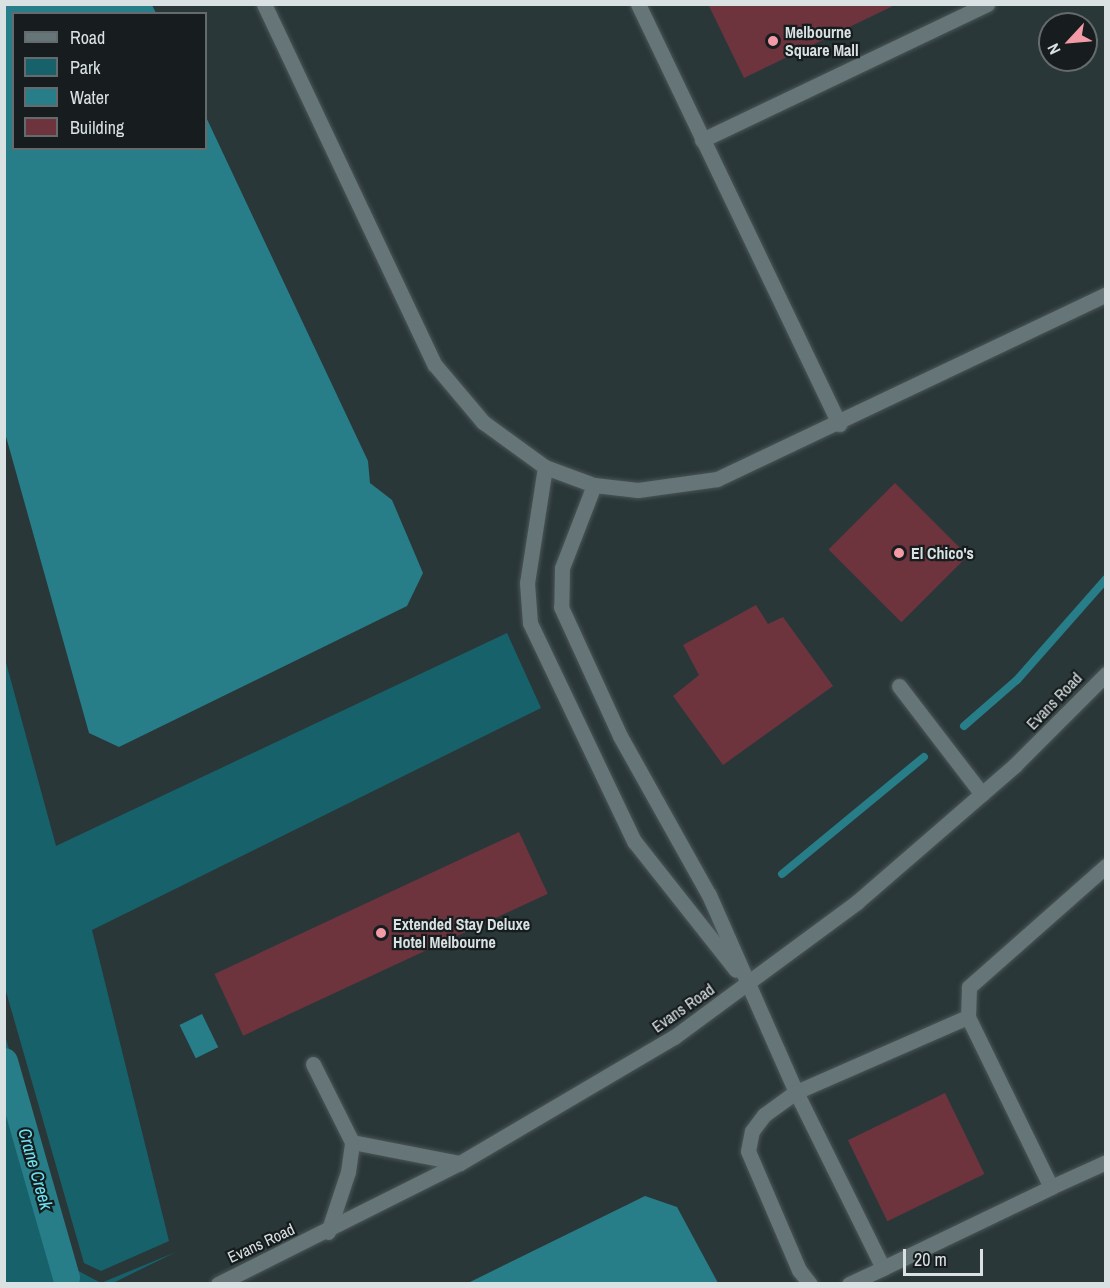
<!DOCTYPE html>
<html>
<head>
<meta charset="utf-8">
<style>
  body { margin:0 }
  #map { position:relative; width:1110px; height:1288px; overflow:hidden; background:#2a3739; font-family:"Archivo Narrow",sans-serif }
  div>[style] { position:absolute }
  .green>* { inset:0; background:#17626a }
  .water>* { inset:0; background:#277e88; transform-origin:0 0 }
  .stream>* { height:8px; margin:-4px; padding:0 4px; transform-origin:4px; border-radius:4px; background:#277e88 }
  .canal>* { height:27px; margin:-13.5px; padding:0 13.5px; transform-origin:13.5px; border-radius:13.5px; background:#277e88 }
  .building>* { inset:0; background:#6d343e; transform-origin:0 0 }
  .roads { filter:drop-shadow(0 0 2px #4a5556) drop-shadow(0 0 2px #4a5556) }
  .minor>* { height:15px; margin:-7.5px; padding:0 7.5px; transform-origin:7.5px; border-radius:7.5px; background:#667577 }
  .dots>* { width:16px; height:16px; translate:-50% -50%; box-sizing:border-box; border:3px solid #171d1e; border-radius:50% }
  span { translate:-50% -50%; white-space:nowrap; text-align:center; line-height:1.15; -webkit-text-stroke:4.5px #171d1e; paint-order:stroke }
  .poi-label { font-size:16px; color:#d9e1e2; font-weight:700 }
  .left { translate:0 -50%; text-align:left }
  .street-label { font-size:16px; color:#d9e1e2 }
  .water-label { font-size:18px; color:#6be5f4; font-style:italic }
  .frame { position:absolute; inset:0; border:6px solid #d9e1e2; pointer-events:none }
  .legend { position:absolute; left:12px; top:12px; width:195px; height:138px; box-sizing:border-box; background:#171d1e; border:2px solid #656b6c; margin:0; padding:8px 10px; list-style:none; font-size:18px; color:#d9e1e2 }
  .legend li { display:flex; align-items:center; gap:12px; height:30px }
  .legend b { width:30px; border:2px solid #656b6c }
  .north { position:absolute; left:1038px; top:12px; width:60px; height:60px; box-sizing:border-box; background:#171d1e; border:2px solid #656b6c; border-radius:50%; rotate:244deg; font-size:16px; font-weight:700; line-height:24px; text-align:center; color:#d9e1e2 }
  .north::after { content:''; display:block; margin:auto; width:21px; height:27px; background:#f39aa7; clip-path:polygon(50% 0,100% 100%,50% 72%,0 100%) }
  .scale { position:absolute; left:903px; top:1249px; width:80px; height:27px; box-sizing:border-box; border:3px solid #d9e1e2; border-top:0; padding-left:8px; font-size:18px; line-height:21px; white-space:nowrap; color:#d9e1e2; -webkit-text-stroke:4px #171d1e; paint-order:stroke }
</style>
</head>
<body>
<div id="map">
  <div class="green">
    <i style="clip-path:polygon(507px 633px,541px 708px,92px 930px,169px 1241px,101px 1271px,84px 1263px,5px 988px,5px 659px,56px 846px)"></i>
    <i style="clip-path:polygon(5px 1035px,71px 1267px,101px 1283px,176px 1252px,113px 1283px,5px 1283px)"></i>
  </div>
  <div class="water">
    <i style="clip-path:polygon(4px 5px,152px 5px,156px 13px,14px 14px,14px 148px,206px 148px,206px 117px,368px 461px,370px 483px,392px 500px,423px 573px,407px 606px,119px 747px,89px 733px,5px 433px)"></i>
    <i style="left:202px;top:1014px;width:37px;height:25px;rotate:64deg"></i>
    <i style="clip-path:polygon(645px 1196px,677px 1207px,718px 1283px,468px 1283px)"></i>
  </div>
  <div class="stream">
    <i style="left:964px;top:726px;width:70px;rotate:-41deg"></i>
    <i style="left:1017px;top:680px;width:135px;rotate:-48.6deg"></i>
    <i style="left:782px;top:874px;width:184px;rotate:-39.5deg"></i>
  </div>
  <div class="canal">
    <i style="left:4px;top:1061px;width:225px;rotate:74deg"></i>
  </div>
  <div class="building">
    <i style="clip-path:polygon(708px 4px,897px 4px,744px 78px)"></i>
    <i style="left:895px;top:483px;width:103px;height:94px;rotate:45deg"></i>
    <i style="clip-path:polygon(756px 605px,768px 624px,783px 617px,833px 686px,723px 765px,673px 696px,699px 675px,683px 645px)"></i>
    <i style="left:519px;top:832px;width:68px;height:336px;rotate:65deg"></i>
    <i style="left:945px;top:1093px;width:90px;height:108px;rotate:64deg"></i>
  </div>
  <div class="roads">
    <div class="minor">
      <i style="left:264px;top:4px;width:399px;rotate:64.7deg"></i>
      <i style="left:435px;top:365px;width:75px;rotate:49.9deg"></i>
      <i style="left:483px;top:422px;width:77px;rotate:36deg"></i>
      <i style="left:545px;top:467px;width:52px;rotate:20.2deg"></i>
      <i style="left:594px;top:485px;width:44px;rotate:6.5deg"></i>
      <i style="left:638px;top:490px;width:80px;rotate:-7.9deg"></i>
      <i style="left:717px;top:479px;width:431px;rotate:-25.4deg"></i>
      <i style="left:638px;top:4px;width:466px;rotate:64.4deg"></i>
      <i style="left:702px;top:140px;width:316px;rotate:-25.5deg"></i>
      <i style="left:545px;top:467px;width:117px;rotate:98.8deg"></i>
      <i style="left:527px;top:583px;width:40px;rotate:85.7deg"></i>
      <i style="left:530px;top:623px;width:242px;rotate:64.5deg"></i>
      <i style="left:634px;top:841px;width:164px;rotate:51.7deg"></i>
      <i style="left:594px;top:485px;width:89px;rotate:111.1deg"></i>
      <i style="left:562px;top:568px;width:39px;rotate:91deg"></i>
      <i style="left:561px;top:607px;width:142px;rotate:65.4deg"></i>
      <i style="left:620px;top:736px;width:182px;rotate:60.8deg"></i>
      <i style="left:709px;top:895px;width:215px;rotate:66.2deg"></i>
      <i style="left:796px;top:1092px;width:188px;rotate:-23.6deg"></i>
      <i style="left:968px;top:1017px;width:30px;rotate:-88deg"></i>
      <i style="left:969px;top:987px;width:183px;rotate:-41.5deg"></i>
      <i style="left:899px;top:686px;width:136px;rotate:52.5deg"></i>
      <i style="left:968px;top:1017px;width:189px;rotate:64deg"></i>
      <i style="left:1051px;top:1187px;width:60px;rotate:-24.4deg"></i>
      <i style="left:313px;top:1064px;width:87px;rotate:63.4deg"></i>
      <i style="left:328px;top:1232px;width:63px;rotate:-71.6deg"></i>
      <i style="left:348px;top:1172px;width:30px;rotate:-82deg"></i>
      <i style="left:352px;top:1142px;width:110px;rotate:11deg"></i>
      <i style="left:218px;top:1284px;width:271px;rotate:-26.6deg"></i>
      <i style="left:460px;top:1163px;width:248px;rotate:-30.5deg"></i>
      <i style="left:674px;top:1037px;width:227px;rotate:-36.4deg"></i>
      <i style="left:857px;top:902px;width:209px;rotate:-40.9deg"></i>
      <i style="left:1015px;top:765px;width:129px;rotate:-45deg"></i>
      <i style="left:810px;top:1284px;width:18px;rotate:-128deg"></i>
      <i style="left:799px;top:1270px;width:129px;rotate:-113.2deg"></i>
      <i style="left:748px;top:1151px;width:20px;rotate:-79deg"></i>
      <i style="left:752px;top:1131px;width:20px;rotate:-53deg"></i>
      <i style="left:764px;top:1115px;width:39px;rotate:-36deg"></i>
      <i style="left:796px;top:1092px;width:196px;rotate:63.7deg"></i>
      <i style="left:883px;top:1268px;width:187px;rotate:-25.7deg"></i>
      <i style="left:849px;top:1284px;width:38px;rotate:-25deg"></i>
    </div>
  </div>
  <div class="dots">
    <i style="left:773px;top:41px;background:#f39aa7"></i>
    <i style="left:899px;top:553px;background:#f39aa7"></i>
    <i style="left:381px;top:933px;background:#f39aa7"></i>
  </div>
  <div class="poi-label">
    <span class="left" style="left:785px;top:41px">Melbourne<br>Square Mall</span>
    <span class="left" style="left:911px;top:553px">El Chico's</span>
    <span class="left" style="left:393px;top:933px">Extended Stay Deluxe<br>Hotel Melbourne</span>
  </div>
  <div class="street-label">
    <span style="left:1054px;top:701px;rotate:-46deg">Evans Road</span>
    <span style="left:683px;top:1008px;rotate:-35deg">Evans Road</span>
    <span style="left:261px;top:1243px;rotate:-25deg">Evans Road</span>
  </div>
  <div class="water-label">
    <span style="left:35px;top:1169px;rotate:74deg">Crane Creek</span>
  </div>
  <div class="frame"></div>
  <ul class="legend">
  <li><b style="height:8px;background:#667577"></b>Road</li>
  <li><b style="height:16px;background:#17626a"></b>Park</li>
  <li><b style="height:16px;background:#277e88"></b>Water</li>
  <li><b style="height:16px;background:#6d343e"></b>Building</li>
  </ul>
  <div class="north">N</div>
  <div class="scale">20 m</div>
</div>
</body>
</html>
